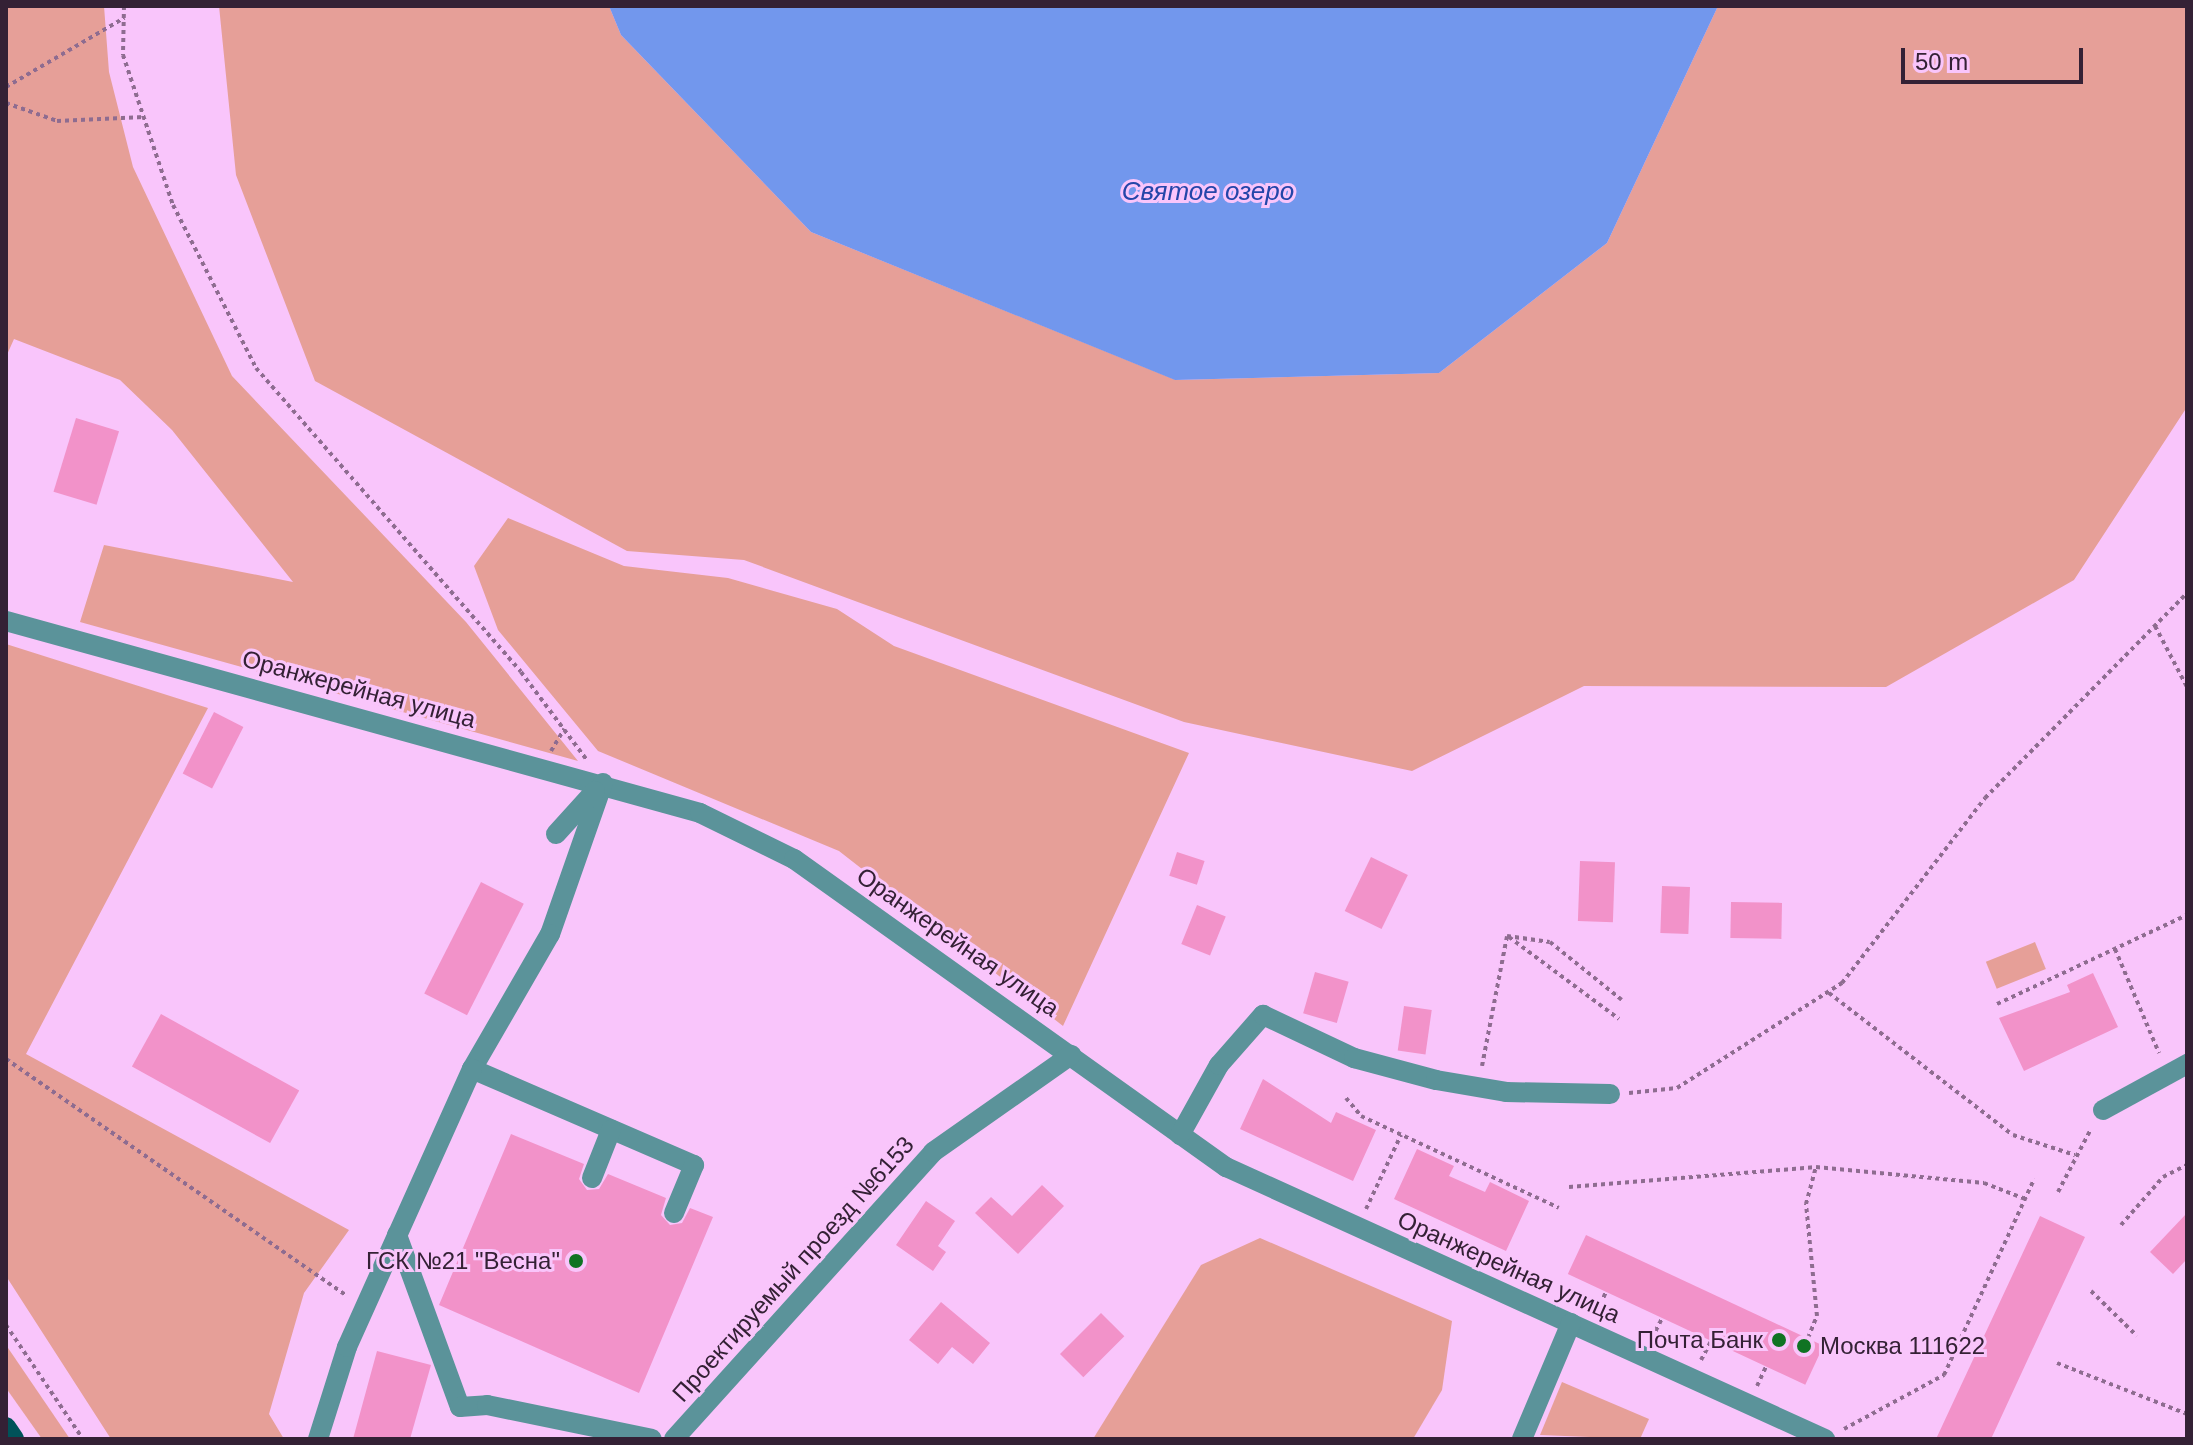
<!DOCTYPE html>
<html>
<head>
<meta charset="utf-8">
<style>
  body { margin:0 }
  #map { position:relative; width:2193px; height:1445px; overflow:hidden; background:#f9c5fb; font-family:Helvetica,sans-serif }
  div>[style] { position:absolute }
  .green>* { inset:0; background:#e69f98; transform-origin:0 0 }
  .water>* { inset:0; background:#7297ed }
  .building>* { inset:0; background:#f292c9; transform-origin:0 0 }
  .path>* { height:4px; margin-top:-2px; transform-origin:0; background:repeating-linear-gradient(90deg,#8e6c90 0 4px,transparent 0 8px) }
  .minor>* { height:20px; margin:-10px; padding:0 10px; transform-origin:10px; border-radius:10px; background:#5b939a }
  .major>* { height:20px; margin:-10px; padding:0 10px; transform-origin:10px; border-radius:10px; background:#005259 }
  .dots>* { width:22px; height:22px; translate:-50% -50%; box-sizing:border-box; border:4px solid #f9c5fb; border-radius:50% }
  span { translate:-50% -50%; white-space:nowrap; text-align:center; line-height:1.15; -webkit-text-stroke:6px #f9c5fb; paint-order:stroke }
  .street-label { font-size:24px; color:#342135 }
  .poi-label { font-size:24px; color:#342135 }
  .right { translate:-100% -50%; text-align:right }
  .left { translate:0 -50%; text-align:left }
  .water-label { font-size:26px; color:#2446a9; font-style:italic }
  .frame { position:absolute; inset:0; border:8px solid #342135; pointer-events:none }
  .scale { position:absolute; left:1901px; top:48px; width:182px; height:36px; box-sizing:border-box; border:4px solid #342135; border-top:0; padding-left:10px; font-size:24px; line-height:28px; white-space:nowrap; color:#342135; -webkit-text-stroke:6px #f9c5fb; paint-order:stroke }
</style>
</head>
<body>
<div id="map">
  <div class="green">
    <i style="clip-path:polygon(6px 6px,104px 6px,109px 72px,133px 167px,232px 376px,466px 622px,578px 761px,80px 622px,104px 545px,293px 582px,172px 430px,120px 380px,14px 339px,6px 357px)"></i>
    <i style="clip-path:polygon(219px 6px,609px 6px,621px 35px,811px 232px,1176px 380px,1439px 373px,1607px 243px,1718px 6px,2187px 6px,2187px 407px,2074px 580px,1886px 687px,1584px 686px,1412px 771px,1184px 722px,744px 560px,627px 551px,315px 381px,236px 175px)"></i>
    <i style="clip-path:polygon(508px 518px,624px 566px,728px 578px,837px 609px,894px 646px,1189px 753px,1063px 1026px,839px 851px,598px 751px,498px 630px,474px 566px)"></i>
    <i style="clip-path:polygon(6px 644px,208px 708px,26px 1054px,349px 1230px,304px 1293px,269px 1414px,284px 1439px,111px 1439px,6px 1276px)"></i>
    <i style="left:2035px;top:942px;width:29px;height:53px;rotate:68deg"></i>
    <i style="clip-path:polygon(1260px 1238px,1452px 1321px,1442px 1390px,1413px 1439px,1093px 1439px,1201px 1265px)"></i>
    <i style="clip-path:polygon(6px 1345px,70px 1439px,42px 1439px,6px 1388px)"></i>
    <i style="clip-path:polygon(1562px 1382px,1649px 1419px,1640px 1439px,1540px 1435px)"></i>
  </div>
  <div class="water">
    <i style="clip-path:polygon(609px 6px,1718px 6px,1607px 243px,1439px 373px,1175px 380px,811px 232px,621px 35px)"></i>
  </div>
  <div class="building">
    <i style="left:76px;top:418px;width:45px;height:77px;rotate:17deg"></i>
    <i style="left:214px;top:712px;width:33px;height:69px;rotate:27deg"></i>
    <i style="left:1177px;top:852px;width:29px;height:25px;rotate:18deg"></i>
    <i style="left:1371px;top:857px;width:41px;height:60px;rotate:26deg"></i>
    <i style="left:1580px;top:861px;width:35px;height:60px;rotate:2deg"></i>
    <i style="left:481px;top:882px;width:48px;height:125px;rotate:27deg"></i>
    <i style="left:1662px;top:886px;width:28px;height:47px;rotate:2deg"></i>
    <i style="left:1731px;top:902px;width:51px;height:36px;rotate:1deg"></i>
    <i style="left:1197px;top:905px;width:31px;height:42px;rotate:22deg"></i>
    <i style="left:1315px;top:972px;width:35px;height:43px;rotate:16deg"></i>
    <i style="clip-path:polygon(2093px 973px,2118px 1027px,2024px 1071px,1999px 1018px,2070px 992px,2067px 985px)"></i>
    <i style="left:1404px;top:1006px;width:28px;height:45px;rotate:8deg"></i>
    <i style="left:161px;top:1014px;width:158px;height:60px;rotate:29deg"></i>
    <i style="clip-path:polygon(1263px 1079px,1331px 1123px,1336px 1112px,1376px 1130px,1353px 1181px,1240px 1129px)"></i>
    <i style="clip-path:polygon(511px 1134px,584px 1164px,579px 1179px,587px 1190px,599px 1189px,608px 1174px,666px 1198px,661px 1215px,670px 1225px,682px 1223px,690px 1208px,713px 1217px,639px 1393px,439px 1305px)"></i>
    <i style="clip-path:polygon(1417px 1149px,1454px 1166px,1449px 1176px,1485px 1192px,1490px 1182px,1529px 1201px,1506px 1251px,1394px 1199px)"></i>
    <i style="clip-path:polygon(1042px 1185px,1064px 1206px,1018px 1254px,975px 1213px,991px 1197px,1012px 1216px)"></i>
    <i style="clip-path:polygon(926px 1201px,955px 1221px,938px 1246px,946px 1252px,933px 1271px,896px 1245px)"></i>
    <i style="clip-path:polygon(2187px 1213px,2187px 1259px,2173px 1274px,2150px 1252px)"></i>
    <i style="clip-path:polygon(2040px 1216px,2085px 1237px,2041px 1331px,1991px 1439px,1936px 1439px)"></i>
    <i style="left:1586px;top:1235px;width:262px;height:43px;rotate:25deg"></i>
    <i style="clip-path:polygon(941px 1302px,990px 1343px,973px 1364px,952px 1347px,938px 1364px,909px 1340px)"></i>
    <i style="left:1101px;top:1313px;width:33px;height:58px;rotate:45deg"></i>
    <i style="clip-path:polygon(377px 1351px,431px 1365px,410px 1439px,353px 1439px)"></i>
  </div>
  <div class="path">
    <i style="left:124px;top:6px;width:49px;rotate:91.2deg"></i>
    <i style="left:123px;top:55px;width:158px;rotate:71.6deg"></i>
    <i style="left:173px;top:205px;width:183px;rotate:63deg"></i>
    <i style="left:256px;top:368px;width:403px;rotate:48.9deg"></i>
    <i style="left:521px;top:672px;width:109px;rotate:53.2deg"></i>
    <i style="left:6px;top:87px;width:137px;rotate:-30.3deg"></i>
    <i style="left:6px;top:103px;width:54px;rotate:19.4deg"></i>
    <i style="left:57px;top:121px;width:87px;rotate:-2.6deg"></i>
    <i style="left:2155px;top:626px;width:69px;rotate:62.3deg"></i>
    <i style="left:551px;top:751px;width:26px;rotate:-59deg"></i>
    <i style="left:1509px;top:937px;width:137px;rotate:36.7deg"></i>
    <i style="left:2115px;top:949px;width:113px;rotate:67.1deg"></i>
    <i style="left:1829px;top:993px;width:232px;rotate:37.7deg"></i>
    <i style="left:2013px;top:1135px;width:65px;rotate:17.9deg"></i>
    <i style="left:1997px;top:1004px;width:210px;rotate:-25.1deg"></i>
    <i style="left:6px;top:1059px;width:413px;rotate:34.8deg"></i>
    <i style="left:1482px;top:1066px;width:132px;rotate:-79.1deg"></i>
    <i style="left:1507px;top:936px;width:43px;rotate:7.9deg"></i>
    <i style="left:1550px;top:942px;width:92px;rotate:38.9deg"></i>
    <i style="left:1629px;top:1093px;width:48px;rotate:-5.9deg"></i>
    <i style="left:1677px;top:1088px;width:196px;rotate:-32.5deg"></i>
    <i style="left:1842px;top:983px;width:234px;rotate:-52.3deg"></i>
    <i style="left:1985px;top:798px;width:288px;rotate:-45.4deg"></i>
    <i style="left:1346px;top:1098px;width:23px;rotate:50deg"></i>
    <i style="left:1361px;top:1116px;width:218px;rotate:24.9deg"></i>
    <i style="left:1569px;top:1187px;width:248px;rotate:-4.6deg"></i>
    <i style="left:1816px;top:1167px;width:169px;rotate:5.4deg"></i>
    <i style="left:1984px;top:1183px;width:44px;rotate:21.3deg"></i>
    <i style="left:2058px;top:1192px;width:71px;rotate:-62.4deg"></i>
    <i style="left:1366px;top:1209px;width:82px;rotate:-64.7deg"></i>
    <i style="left:2121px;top:1225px;width:64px;rotate:-48.8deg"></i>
    <i style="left:2163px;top:1177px;width:27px;rotate:-27deg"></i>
    <i style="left:2091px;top:1291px;width:64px;rotate:44.4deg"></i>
    <i style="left:1597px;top:1312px;width:22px;rotate:-66deg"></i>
    <i style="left:6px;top:1325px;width:138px;rotate:56deg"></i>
    <i style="left:1652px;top:1338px;width:22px;rotate:-63deg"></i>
    <i style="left:1808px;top:1338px;width:24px;rotate:-68deg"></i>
    <i style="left:1817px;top:1316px;width:113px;rotate:-95.6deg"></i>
    <i style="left:1806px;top:1204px;width:38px;rotate:-75deg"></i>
    <i style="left:1701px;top:1360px;width:21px;rotate:-62deg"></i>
    <i style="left:2057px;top:1363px;width:140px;rotate:21.4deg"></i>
    <i style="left:1757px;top:1386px;width:21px;rotate:-65deg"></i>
    <i style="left:1844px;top:1429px;width:114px;rotate:-28.4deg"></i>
    <i style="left:1944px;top:1375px;width:216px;rotate:-65.3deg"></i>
  </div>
  <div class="minor">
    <i style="left:6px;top:621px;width:720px;rotate:15.46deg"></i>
    <i style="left:700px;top:813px;width:105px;rotate:26.1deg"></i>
    <i style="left:794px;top:859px;width:531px;rotate:35.49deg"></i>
    <i style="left:1226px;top:1167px;width:658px;rotate:24.42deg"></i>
    <i style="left:603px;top:783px;width:160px;rotate:109.3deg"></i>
    <i style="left:550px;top:934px;width:156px;rotate:120deg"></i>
    <i style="left:472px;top:1069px;width:242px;rotate:23.4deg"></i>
    <i style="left:694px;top:1165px;width:52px;rotate:112.6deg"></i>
    <i style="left:556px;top:834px;width:58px;rotate:-47.8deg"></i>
    <i style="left:2103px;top:1110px;width:96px;rotate:-28.7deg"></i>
    <i style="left:1180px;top:1135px;width:80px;rotate:-60.9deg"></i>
    <i style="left:1219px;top:1065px;width:67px;rotate:-48.7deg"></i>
    <i style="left:1263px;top:1015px;width:101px;rotate:25.3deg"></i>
    <i style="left:1354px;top:1058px;width:85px;rotate:15deg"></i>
    <i style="left:1436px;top:1080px;width:71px;rotate:9.7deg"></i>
    <i style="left:1506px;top:1092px;width:104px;rotate:1.1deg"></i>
    <i style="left:592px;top:1178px;width:52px;rotate:-68.4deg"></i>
    <i style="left:397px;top:1235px;width:183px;rotate:69.9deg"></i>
    <i style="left:460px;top:1407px;width:27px;rotate:-4deg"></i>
    <i style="left:487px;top:1405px;width:168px;rotate:11.6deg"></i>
    <i style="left:318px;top:1439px;width:96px;rotate:-72.5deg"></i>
    <i style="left:347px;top:1347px;width:305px;rotate:-65.8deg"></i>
    <i style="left:674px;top:1439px;width:387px;rotate:-47.9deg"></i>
    <i style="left:933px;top:1152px;width:169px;rotate:-35.1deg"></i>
    <i style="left:1522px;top:1439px;width:126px;rotate:-67.1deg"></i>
  </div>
  <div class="major">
    <i style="left:6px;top:1427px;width:14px;rotate:56deg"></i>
  </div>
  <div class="dots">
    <i style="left:576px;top:1261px;background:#107323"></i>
    <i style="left:1779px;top:1340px;background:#107323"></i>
    <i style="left:1804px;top:1346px;background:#107323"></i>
  </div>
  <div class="street-label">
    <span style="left:359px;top:689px;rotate:15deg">Оранжерейная улица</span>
    <span style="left:958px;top:942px;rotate:35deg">Оранжерейная улица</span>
    <span style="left:1509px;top:1267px;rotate:24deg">Оранжерейная улица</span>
    <span style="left:793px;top:1269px;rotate:-48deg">Проектируемый проезд №6153</span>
  </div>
  <div class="poi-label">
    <span class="right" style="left:560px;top:1261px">ГСК №21 "Весна"</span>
    <span class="right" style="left:1763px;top:1340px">Почта Банк</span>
    <span class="left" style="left:1820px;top:1346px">Москва 111622</span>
  </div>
  <div class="water-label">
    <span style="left:1208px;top:192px">Святое озеро</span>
  </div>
  <div class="frame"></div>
  <div class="scale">50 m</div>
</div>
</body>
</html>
